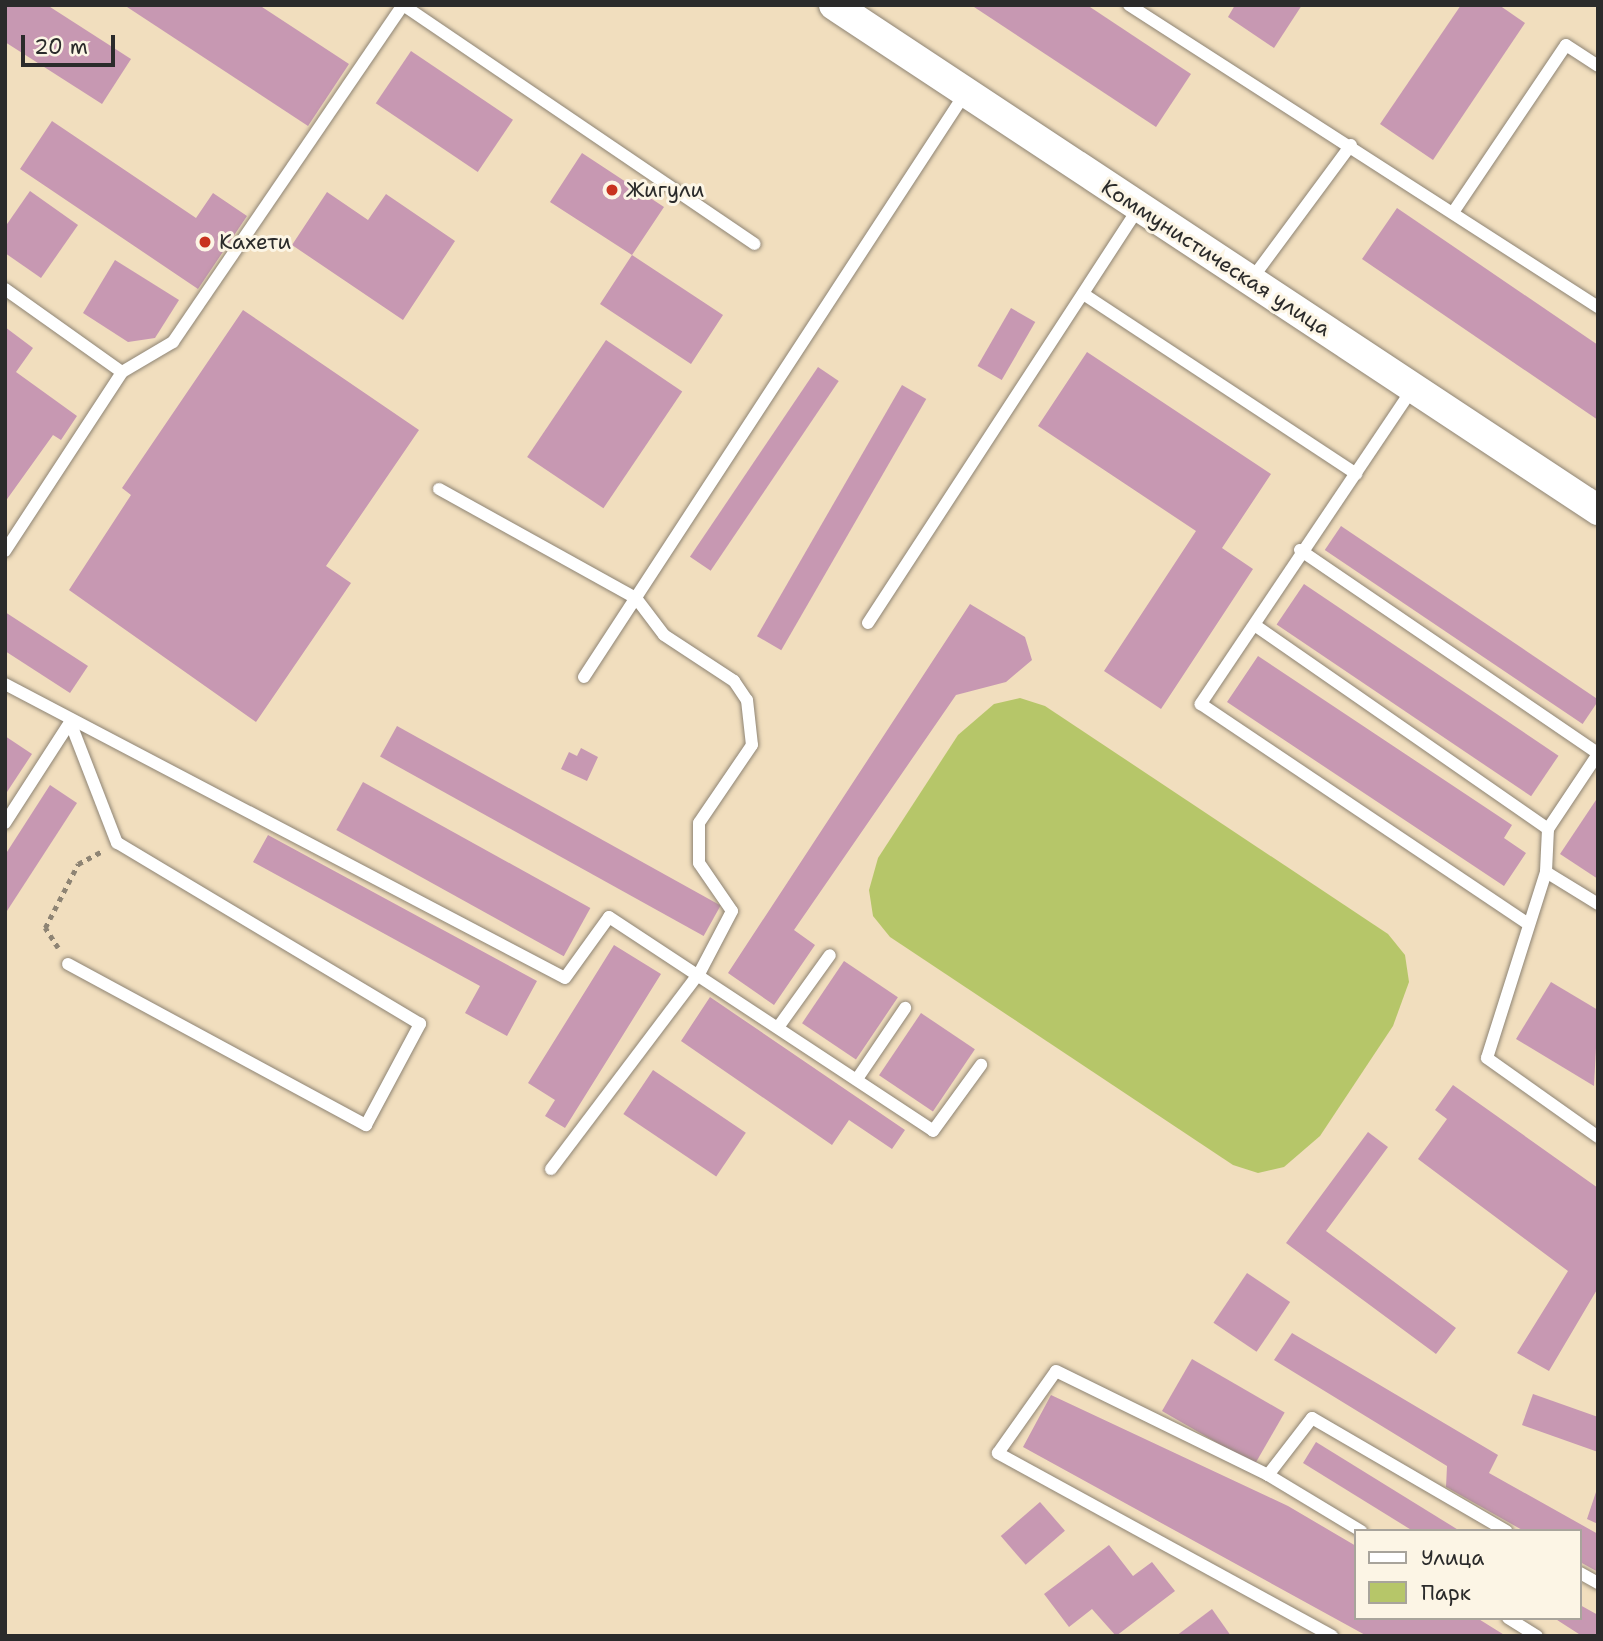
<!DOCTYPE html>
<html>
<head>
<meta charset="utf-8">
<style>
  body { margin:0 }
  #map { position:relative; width:1603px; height:1641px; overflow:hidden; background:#f1debe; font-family:"Shantell Sans",sans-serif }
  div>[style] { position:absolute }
  .green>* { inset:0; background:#b6c669 }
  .building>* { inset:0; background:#c798b2; transform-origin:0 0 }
  .path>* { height:4.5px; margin-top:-2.25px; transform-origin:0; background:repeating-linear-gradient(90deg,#8e8474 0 5px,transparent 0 10px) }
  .roads { filter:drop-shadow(0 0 2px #8e8474) drop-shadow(0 0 2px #8e8474) }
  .service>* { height:12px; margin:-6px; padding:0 6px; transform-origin:6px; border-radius:6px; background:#fff }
  .tertiary>* { height:30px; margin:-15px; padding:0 15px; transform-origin:15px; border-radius:15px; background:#fff }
  .dots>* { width:19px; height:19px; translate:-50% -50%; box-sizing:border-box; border:4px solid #fcf5e5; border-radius:50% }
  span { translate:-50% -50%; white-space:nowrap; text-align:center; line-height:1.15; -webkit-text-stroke:6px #fcf5e5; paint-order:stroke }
  .poi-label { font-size:21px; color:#2b2b2b }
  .left { translate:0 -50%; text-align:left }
  .street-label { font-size:21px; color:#2b2b2b }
  .frame { position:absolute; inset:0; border:7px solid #2b2b2b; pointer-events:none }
  .legend { position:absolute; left:1354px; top:1529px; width:228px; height:91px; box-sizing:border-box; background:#fcf5e5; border:2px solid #a8a49b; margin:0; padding:9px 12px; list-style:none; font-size:21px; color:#2b2b2b }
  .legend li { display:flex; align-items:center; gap:14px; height:35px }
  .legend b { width:35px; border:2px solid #a8a49b }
  .scale { position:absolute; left:21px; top:35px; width:94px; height:32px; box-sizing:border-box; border:4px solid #2b2b2b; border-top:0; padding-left:9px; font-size:21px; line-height:24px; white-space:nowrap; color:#2b2b2b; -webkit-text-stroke:5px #fcf5e5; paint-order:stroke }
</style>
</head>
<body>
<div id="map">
  <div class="green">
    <i style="clip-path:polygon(1020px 698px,1045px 706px,1388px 934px,1405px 955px,1409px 982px,1393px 1026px,1320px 1136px,1284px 1167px,1258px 1173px,1233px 1165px,890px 937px,873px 916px,869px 890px,878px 858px,958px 735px,994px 704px)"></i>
  </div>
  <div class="building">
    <i style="clip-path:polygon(5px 5px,47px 5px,131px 59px,102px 104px,5px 42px)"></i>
    <i style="clip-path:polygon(124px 5px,259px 5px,349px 64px,308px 126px)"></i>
    <i style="clip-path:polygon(971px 5px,1087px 5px,1191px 74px,1156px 127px)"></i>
    <i style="clip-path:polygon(1235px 5px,1302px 5px,1274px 48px,1228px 17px)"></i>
    <i style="clip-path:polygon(1461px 5px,1499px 5px,1525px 23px,1433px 160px,1380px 124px)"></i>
    <i style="left:411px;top:51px;width:123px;height:63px;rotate:34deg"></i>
    <i style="clip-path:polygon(52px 121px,196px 218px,213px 193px,247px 216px,198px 289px,20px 169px)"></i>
    <i style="clip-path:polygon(582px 153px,664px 207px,632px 255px,723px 315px,691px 364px,600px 304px,632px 255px,550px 202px)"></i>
    <i style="clip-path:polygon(30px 191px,78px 225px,41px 278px,5px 253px,5px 227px)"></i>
    <i style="clip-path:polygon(327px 192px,368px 220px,386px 194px,455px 241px,403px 320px,292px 245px)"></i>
    <i style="clip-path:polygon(1397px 208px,1598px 345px,1598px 420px,1362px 259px)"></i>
    <i style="clip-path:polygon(115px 260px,179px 300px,155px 338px,128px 342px,83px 313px)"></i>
    <i style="left:1011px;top:308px;width:28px;height:67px;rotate:30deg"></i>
    <i style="clip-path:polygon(243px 310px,419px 430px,326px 566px,351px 583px,256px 722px,69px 590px,131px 495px,122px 488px)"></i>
    <i style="clip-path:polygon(5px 327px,33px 348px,16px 372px,77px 416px,61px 440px,53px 435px,5px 502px)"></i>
    <i style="left:606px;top:340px;width:92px;height:141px;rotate:34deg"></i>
    <i style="clip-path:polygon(1087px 352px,1271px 474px,1222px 548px,1253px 569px,1161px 709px,1104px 671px,1196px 531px,1038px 426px)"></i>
    <i style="left:818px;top:367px;width:25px;height:229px;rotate:34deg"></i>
    <i style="left:902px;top:385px;width:28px;height:290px;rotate:30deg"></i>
    <i style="left:1341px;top:526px;width:311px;height:29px;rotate:34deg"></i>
    <i style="left:1304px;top:584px;width:307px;height:49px;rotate:34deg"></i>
    <i style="clip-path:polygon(970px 604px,1025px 637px,1032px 660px,1006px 682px,956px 695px,794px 930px,815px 945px,774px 1005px,728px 973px)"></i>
    <i style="clip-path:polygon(5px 612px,88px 666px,70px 693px,5px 651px)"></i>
    <i style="clip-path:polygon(1258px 656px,1512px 825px,1504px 838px,1526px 853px,1504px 886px,1227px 702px)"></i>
    <i style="left:397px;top:726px;width:370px;height:35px;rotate:29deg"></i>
    <i style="clip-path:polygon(5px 736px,32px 754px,5px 795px)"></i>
    <i style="clip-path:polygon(581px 748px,598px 757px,587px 781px,561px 769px,569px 752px,577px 756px)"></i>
    <i style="left:363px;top:782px;width:260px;height:55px;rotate:29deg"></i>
    <i style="clip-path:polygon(50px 785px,77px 803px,5px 914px,5px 855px)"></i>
    <i style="clip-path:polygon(1598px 797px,1598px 879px,1560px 854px)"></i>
    <i style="clip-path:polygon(268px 835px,537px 981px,507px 1036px,465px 1013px,480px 986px,253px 862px)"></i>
    <i style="clip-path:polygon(614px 945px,661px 974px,565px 1128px,545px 1116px,555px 1100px,528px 1083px)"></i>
    <i style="left:844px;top:961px;width:65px;height:75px;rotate:34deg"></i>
    <i style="clip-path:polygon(1551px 982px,1598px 1010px,1594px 1086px,1516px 1039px)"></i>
    <i style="clip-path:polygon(710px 997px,905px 1130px,892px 1149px,849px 1120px,832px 1145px,681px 1041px)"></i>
    <i style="left:921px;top:1013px;width:65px;height:75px;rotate:34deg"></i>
    <i style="left:653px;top:1070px;width:112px;height:53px;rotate:34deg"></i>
    <i style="clip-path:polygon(1453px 1085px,1598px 1188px,1598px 1288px,1549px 1371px,1517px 1353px,1568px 1271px,1418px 1159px,1447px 1119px,1435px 1110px)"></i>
    <i style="clip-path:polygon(1368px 1132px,1388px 1147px,1326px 1231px,1456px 1328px,1436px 1354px,1286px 1243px)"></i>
    <i style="left:1247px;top:1273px;width:52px;height:60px;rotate:34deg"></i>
    <i style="clip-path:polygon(1292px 1333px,1498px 1455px,1489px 1473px,1598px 1534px,1598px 1572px,1580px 1562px,1580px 1531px,1524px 1531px,1446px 1487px,1447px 1466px,1274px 1360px)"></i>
    <i style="left:1192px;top:1359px;width:107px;height:60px;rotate:30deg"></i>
    <i style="clip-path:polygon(1533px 1394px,1598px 1417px,1598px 1452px,1522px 1425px)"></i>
    <i style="clip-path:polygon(1051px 1395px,1288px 1506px,1356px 1546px,1356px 1618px,1477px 1618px,1506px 1636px,1367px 1636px,1023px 1447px)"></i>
    <i style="clip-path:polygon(1316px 1442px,1460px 1531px,1413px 1531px,1303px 1463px)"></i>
    <i style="clip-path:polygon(1597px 1489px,1598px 1490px,1598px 1524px,1587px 1519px)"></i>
    <i style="left:1040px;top:1502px;width:38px;height:52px;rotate:49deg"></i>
    <i style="clip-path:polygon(1109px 1545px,1133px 1576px,1152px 1562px,1175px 1591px,1116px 1636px,1092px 1609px,1069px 1627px,1044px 1594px)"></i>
    <i style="clip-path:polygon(1580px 1605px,1598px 1615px,1598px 1636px,1582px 1636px,1554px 1618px,1580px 1618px)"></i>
    <i style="clip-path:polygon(1212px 1609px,1231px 1636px,1176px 1636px)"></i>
  </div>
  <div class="path">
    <i style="left:58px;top:948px;width:24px;rotate:-123deg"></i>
    <i style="left:45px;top:928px;width:72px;rotate:-62.7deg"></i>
    <i style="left:78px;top:864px;width:26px;rotate:-28deg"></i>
  </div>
  <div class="roads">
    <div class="service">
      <i style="left:403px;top:5px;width:425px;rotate:34.2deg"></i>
      <i style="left:1129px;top:5px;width:558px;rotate:32.78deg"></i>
      <i style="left:1454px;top:211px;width:200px;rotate:-56deg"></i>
      <i style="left:1566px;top:45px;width:38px;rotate:33deg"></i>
      <i style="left:1251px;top:280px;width:168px;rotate:-53.5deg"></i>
      <i style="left:5px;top:289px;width:143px;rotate:35.4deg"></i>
      <i style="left:1085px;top:295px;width:325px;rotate:33.4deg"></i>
      <i style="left:1413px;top:388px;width:381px;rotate:123.9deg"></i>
      <i style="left:1201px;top:704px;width:391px;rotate:33.9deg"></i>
      <i style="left:439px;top:489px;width:225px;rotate:29deg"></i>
      <i style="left:636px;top:598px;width:46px;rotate:52.9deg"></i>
      <i style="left:664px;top:635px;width:84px;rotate:33.3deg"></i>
      <i style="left:734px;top:681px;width:23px;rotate:56deg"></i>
      <i style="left:747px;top:700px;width:45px;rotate:83.7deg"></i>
      <i style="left:752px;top:745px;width:94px;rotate:124.2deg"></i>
      <i style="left:699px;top:823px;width:40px;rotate:90deg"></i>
      <i style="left:699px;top:863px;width:58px;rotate:55.5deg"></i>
      <i style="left:732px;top:911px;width:69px;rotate:117.7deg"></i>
      <i style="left:700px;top:972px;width:247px;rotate:127.1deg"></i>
      <i style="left:1300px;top:550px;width:361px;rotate:34.3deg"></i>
      <i style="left:5px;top:551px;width:214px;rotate:-56.8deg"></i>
      <i style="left:122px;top:372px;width:59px;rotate:-30.5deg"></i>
      <i style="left:173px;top:342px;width:408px;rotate:-55.7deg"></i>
      <i style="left:868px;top:623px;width:496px;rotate:-56.9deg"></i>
      <i style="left:1256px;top:626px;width:356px;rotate:34.8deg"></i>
      <i style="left:584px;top:677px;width:699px;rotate:-56.86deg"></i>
      <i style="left:5px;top:684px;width:632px;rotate:27.7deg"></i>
      <i style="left:565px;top:978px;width:75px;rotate:-54.2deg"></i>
      <i style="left:609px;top:917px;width:388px;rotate:33.4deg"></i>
      <i style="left:933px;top:1131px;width:82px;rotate:-54deg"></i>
      <i style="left:1598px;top:754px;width:90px;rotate:123.7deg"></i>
      <i style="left:1548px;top:829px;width:43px;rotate:92.7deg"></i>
      <i style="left:1546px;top:872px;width:195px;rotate:107.6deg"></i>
      <i style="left:1487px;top:1058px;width:136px;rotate:35.4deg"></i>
      <i style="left:5px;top:823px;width:120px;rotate:-57.2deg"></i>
      <i style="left:1546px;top:872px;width:61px;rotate:31.6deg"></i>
      <i style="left:68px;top:964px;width:339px;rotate:28.4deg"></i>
      <i style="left:366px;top:1125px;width:115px;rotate:-61.9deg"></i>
      <i style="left:420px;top:1024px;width:353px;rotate:-149.1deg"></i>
      <i style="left:117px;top:843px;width:130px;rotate:-111.2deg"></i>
      <i style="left:779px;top:1026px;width:87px;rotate:-54.3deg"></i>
      <i style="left:857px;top:1079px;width:86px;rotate:-55.9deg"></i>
      <i style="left:1268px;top:1475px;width:72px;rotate:-52.3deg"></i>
      <i style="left:1312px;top:1418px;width:225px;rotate:30.2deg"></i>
      <i style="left:1580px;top:1573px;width:21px;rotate:29deg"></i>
      <i style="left:1508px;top:1618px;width:34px;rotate:32deg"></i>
      <i style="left:1332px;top:1636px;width:381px;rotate:-151.3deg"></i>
      <i style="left:998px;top:1453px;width:100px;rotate:-54.7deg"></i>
      <i style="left:1056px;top:1371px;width:236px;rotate:26.1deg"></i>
      <i style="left:1268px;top:1475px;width:109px;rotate:31.1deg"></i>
    </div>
    <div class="tertiary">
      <i style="left:834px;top:5px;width:916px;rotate:33.46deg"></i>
    </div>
  </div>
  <div class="dots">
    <i style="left:612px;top:190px;background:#c8321e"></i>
    <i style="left:205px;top:242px;background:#c8321e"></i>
  </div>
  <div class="poi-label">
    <span class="left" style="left:626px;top:190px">Жигули</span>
    <span class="left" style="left:219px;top:242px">Кахети</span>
  </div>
  <div class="street-label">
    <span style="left:1216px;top:258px;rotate:33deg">Коммунистическая улица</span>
  </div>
  <div class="frame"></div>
  <ul class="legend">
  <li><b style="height:9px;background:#fff"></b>Улица</li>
  <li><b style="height:19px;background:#b6c669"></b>Парк</li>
  </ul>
  <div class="scale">20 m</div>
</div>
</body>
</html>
